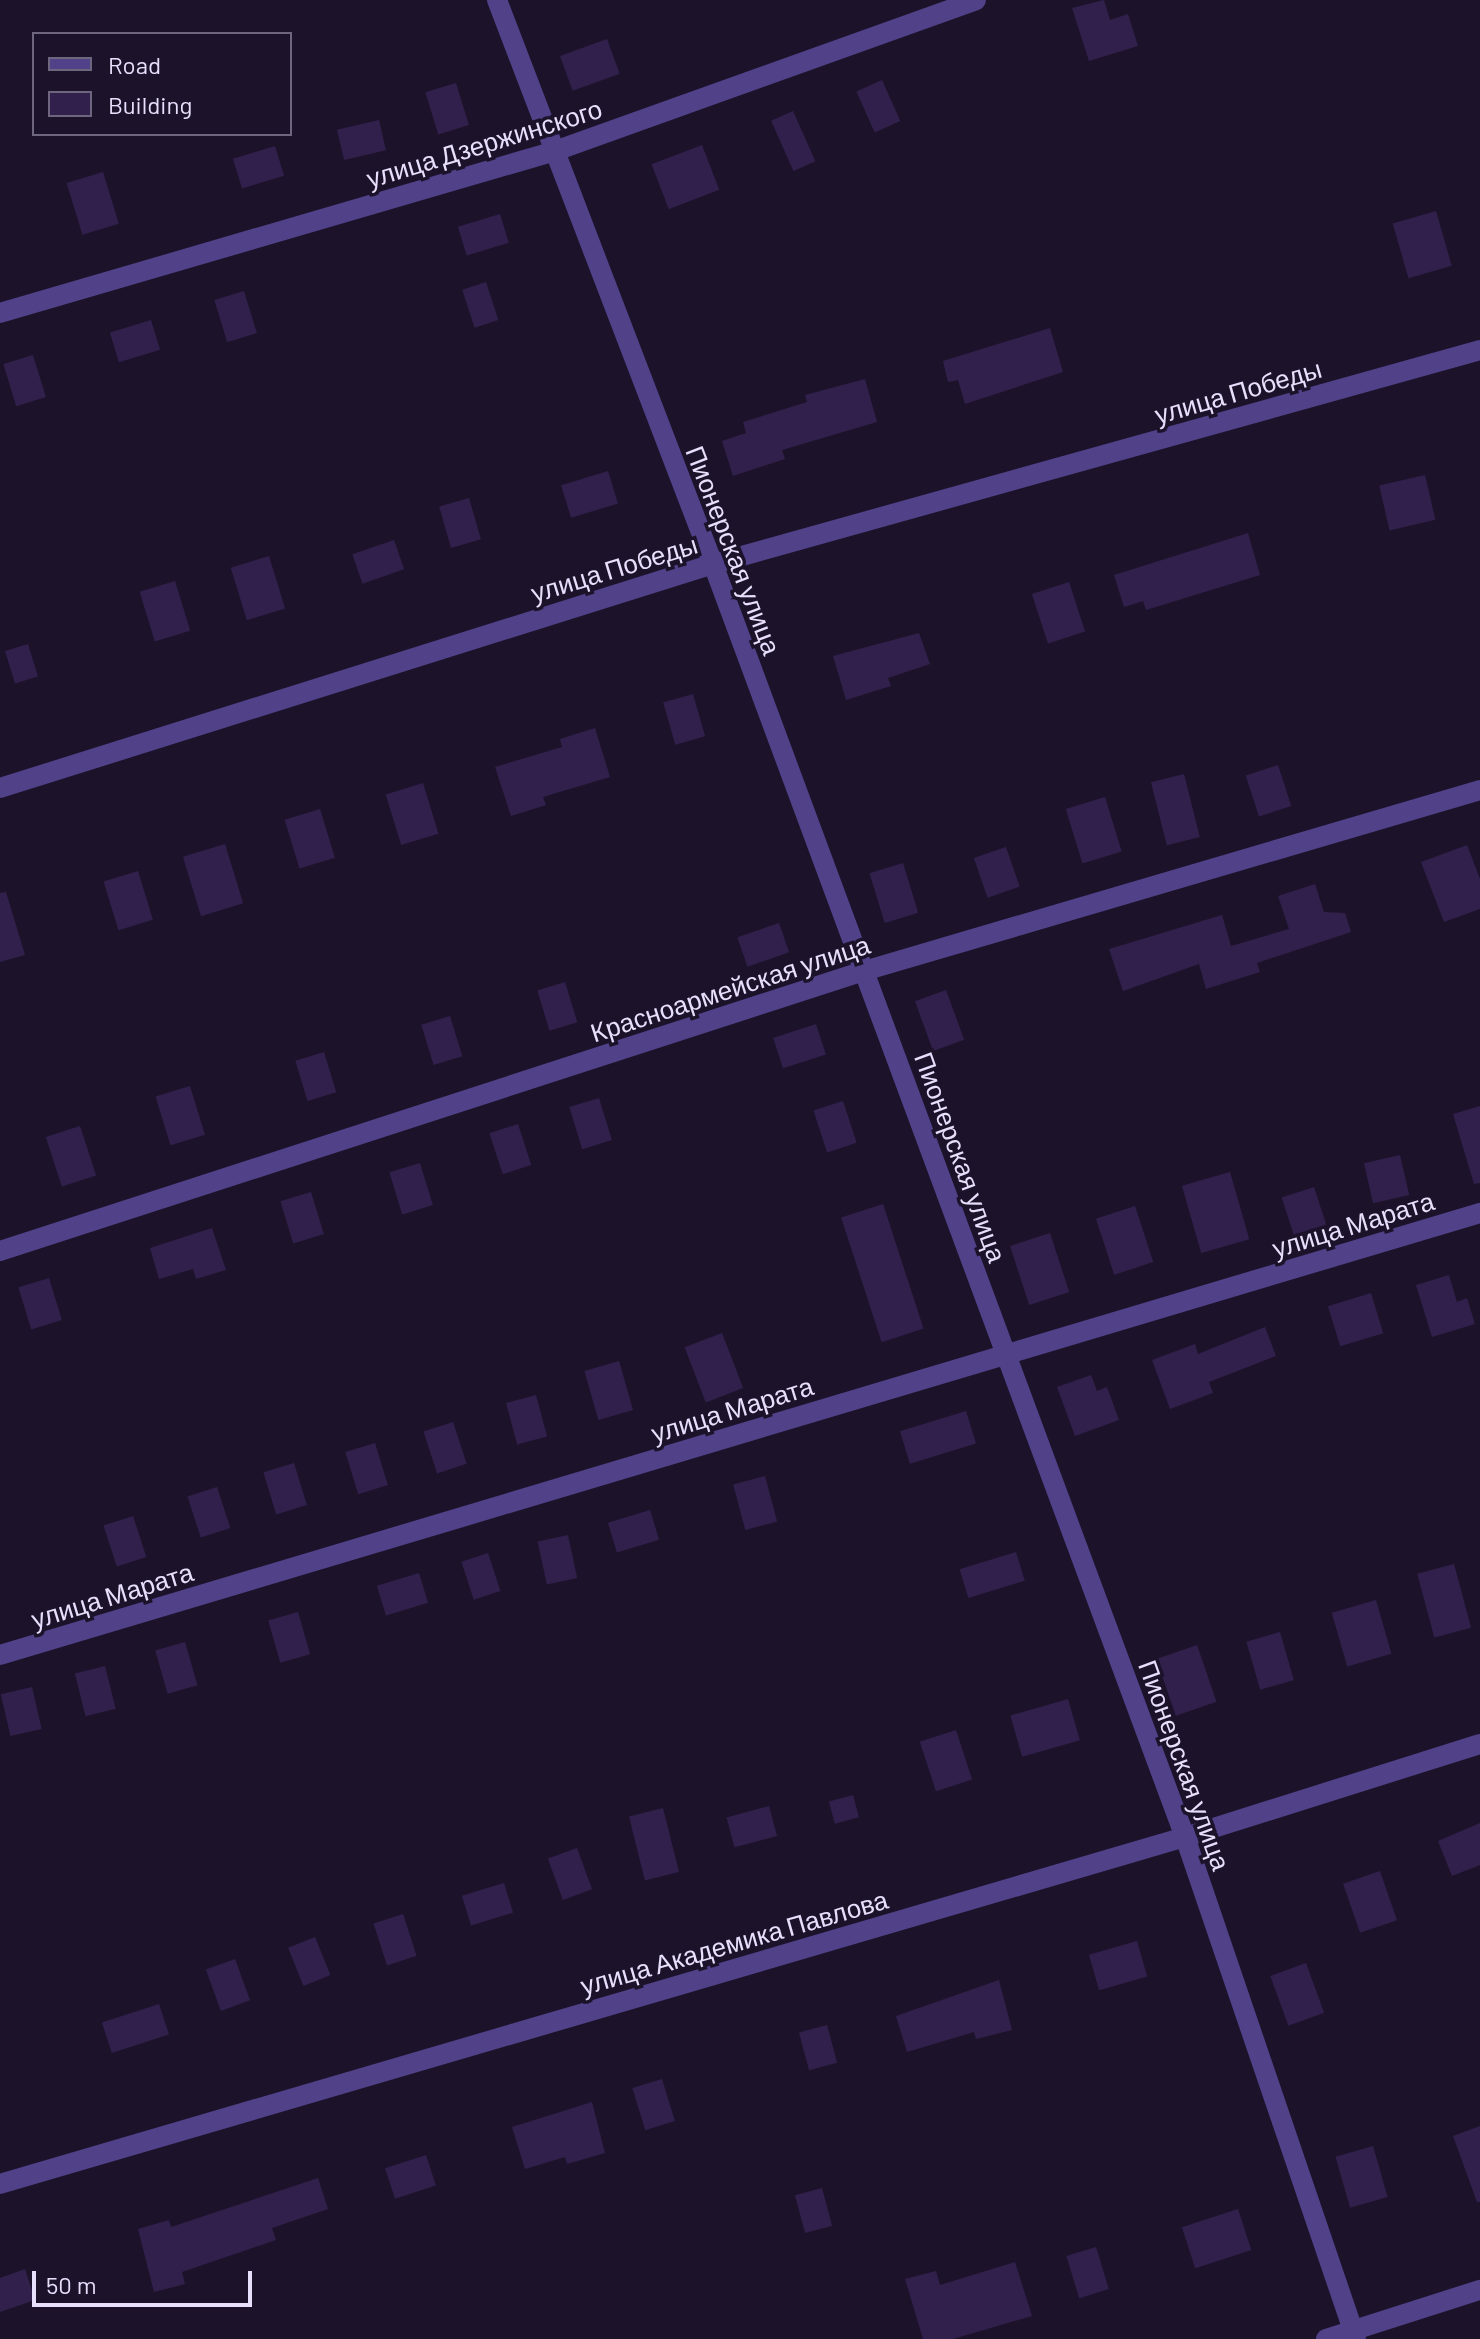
<!DOCTYPE html>
<html>
<head>
<meta charset="utf-8">
<style>
  body { margin:0 }
  #map { position:relative; width:1480px; height:2339px; overflow:hidden; background:#1c132b; font-family:Barlow,sans-serif }
  div>[style] { position:absolute }
  .building>* { inset:0; background:#31204b; transform-origin:0 0 }
  .minor>* { height:20px; margin:-10px; padding:0 10px; transform-origin:10px; border-radius:10px; background:#514188 }
  span { translate:-50% -50%; white-space:nowrap; text-align:center; line-height:1.15; -webkit-text-stroke:7px #1c132b; paint-order:stroke }
  .street-label { font-size:26px; color:#e8dffd }
  .legend { position:absolute; left:32px; top:32px; width:260px; height:104px; box-sizing:border-box; background:#1c132b; border:2px solid #6e657f; margin:0; padding:10px 14px; list-style:none; font-size:24px; color:#e8dffd }
  .legend li { display:flex; align-items:center; gap:16px; height:40px }
  .legend b { width:40px; border:2px solid #6e657f }
  .scale { position:absolute; left:32px; top:2271px; width:220px; height:36px; box-sizing:border-box; border:4px solid #e8dffd; border-top:0; padding-left:10px; font-size:24px; line-height:28px; white-space:nowrap; color:#e8dffd; -webkit-text-stroke:6px #1c132b; paint-order:stroke }
</style>
</head>
<body>
<div id="map">
  <div class="building">
    <i style="clip-path:polygon(1104px 0,1110px 20px,1128px 14px,1138px 46px,1089px 61px,1072px 8px)"></i>
    <i style="left:607px;top:39px;width:37px;height:50px;rotate:70deg"></i>
    <i style="left:882px;top:80px;width:45px;height:28px;rotate:66deg"></i>
    <i style="left:456px;top:83px;width:44px;height:32px;rotate:73deg"></i>
    <i style="left:793px;top:111px;width:55px;height:24px;rotate:66deg"></i>
    <i style="left:379px;top:120px;width:31px;height:43px;rotate:77deg"></i>
    <i style="left:702px;top:145px;width:48px;height:54px;rotate:69deg"></i>
    <i style="left:275px;top:146px;width:31px;height:44px;rotate:73deg"></i>
    <i style="left:103px;top:172px;width:54px;height:38px;rotate:73deg"></i>
    <i style="left:1436px;top:211px;width:57px;height:45px;rotate:74deg"></i>
    <i style="left:500px;top:214px;width:30px;height:44px;rotate:73deg"></i>
    <i style="left:486px;top:282px;width:40px;height:25px;rotate:72deg"></i>
    <i style="left:244px;top:291px;width:44px;height:31px;rotate:73deg"></i>
    <i style="left:151px;top:320px;width:31px;height:43px;rotate:73deg"></i>
    <i style="clip-path:polygon(1050px 328px,1063px 372px,965px 404px,958px 380px,948px 382px,943px 361px)"></i>
    <i style="left:33px;top:355px;width:44px;height:31px;rotate:73deg"></i>
    <i style="clip-path:polygon(865px 379px,877px 422px,782px 450px,785px 459px,733px 476px,722px 441px,746px 433px,743px 422px,807px 402px,805px 395px)"></i>
    <i style="left:608px;top:471px;width:34px;height:49px;rotate:73deg"></i>
    <i style="left:1425px;top:475px;width:46px;height:47px;rotate:77deg"></i>
    <i style="left:469px;top:498px;width:43px;height:31px;rotate:74deg"></i>
    <i style="clip-path:polygon(1248px 533px,1260px 575px,1146px 610px,1143px 601px,1124px 607px,1114px 575px)"></i>
    <i style="left:394px;top:540px;width:31px;height:44px;rotate:71deg"></i>
    <i style="left:269px;top:556px;width:55px;height:40px;rotate:73deg"></i>
    <i style="left:175px;top:581px;width:52px;height:37px;rotate:73deg"></i>
    <i style="left:1069px;top:582px;width:52px;height:39px;rotate:72deg"></i>
    <i style="clip-path:polygon(919px 633px,930px 664px,888px 678px,891px 686px,846px 700px,833px 656px)"></i>
    <i style="left:28px;top:644px;width:34px;height:24px;rotate:73deg"></i>
    <i style="left:693px;top:694px;width:44px;height:31px;rotate:74deg"></i>
    <i style="clip-path:polygon(595px 728px,610px 777px,543px 797px,546px 805px,511px 816px,495px 767px,562px 747px,560px 739px)"></i>
    <i style="left:1278px;top:765px;width:43px;height:34px;rotate:72deg"></i>
    <i style="left:1184px;top:774px;width:65px;height:34px;rotate:76deg"></i>
    <i style="left:423px;top:783px;width:53px;height:39px;rotate:73deg"></i>
    <i style="left:1105px;top:797px;width:57px;height:41px;rotate:73deg"></i>
    <i style="left:320px;top:809px;width:51px;height:37px;rotate:73deg"></i>
    <i style="left:225px;top:844px;width:62px;height:44px;rotate:73deg"></i>
    <i style="clip-path:polygon(1467px 845px,1480px 879px,1480px 909px,1444px 922px,1421px 862px)"></i>
    <i style="left:1006px;top:847px;width:42px;height:34px;rotate:71deg"></i>
    <i style="left:903px;top:863px;width:52px;height:35px;rotate:73deg"></i>
    <i style="left:138px;top:871px;width:51px;height:36px;rotate:73deg"></i>
    <i style="clip-path:polygon(1315px 884px,1324px 912px,1345px 913px,1351px 932px,1257px 963px,1260px 972px,1206px 989px,1199px 964px,1123px 991px,1109px 949px,1222px 915px,1231px 946px,1289px 929px,1278px 896px)"></i>
    <i style="clip-path:polygon(6px 892px,25px 955px,0 962px,0 893px)"></i>
    <i style="left:779px;top:923px;width:31px;height:44px;rotate:71deg"></i>
    <i style="left:565px;top:982px;width:42px;height:29px;rotate:73deg"></i>
    <i style="left:946px;top:990px;width:53px;height:33px;rotate:70deg"></i>
    <i style="left:450px;top:1016px;width:42px;height:30px;rotate:73deg"></i>
    <i style="left:816px;top:1024px;width:32px;height:45px;rotate:72deg"></i>
    <i style="left:324px;top:1052px;width:42px;height:30px;rotate:73deg"></i>
    <i style="left:190px;top:1086px;width:51px;height:36px;rotate:73deg"></i>
    <i style="left:599px;top:1098px;width:44px;height:31px;rotate:73deg"></i>
    <i style="left:843px;top:1101px;width:44px;height:31px;rotate:72deg"></i>
    <i style="clip-path:polygon(1480px 1106px,1480px 1183px,1474px 1184px,1453px 1114px)"></i>
    <i style="left:518px;top:1124px;width:43px;height:30px;rotate:72deg"></i>
    <i style="left:80px;top:1126px;width:52px;height:36px;rotate:72deg"></i>
    <i style="left:1400px;top:1155px;width:41px;height:37px;rotate:77deg"></i>
    <i style="left:420px;top:1163px;width:44px;height:32px;rotate:73deg"></i>
    <i style="left:1230px;top:1172px;width:70px;height:50px;rotate:74deg"></i>
    <i style="left:1314px;top:1187px;width:40px;height:34px;rotate:72deg"></i>
    <i style="left:311px;top:1192px;width:44px;height:32px;rotate:73deg"></i>
    <i style="left:883px;top:1204px;width:131px;height:44px;rotate:72deg"></i>
    <i style="left:1135px;top:1206px;width:59px;height:41px;rotate:72deg"></i>
    <i style="clip-path:polygon(212px 1228px,226px 1270px,196px 1279px,193px 1269px,159px 1279px,150px 1248px)"></i>
    <i style="left:1050px;top:1233px;width:62px;height:42px;rotate:72deg"></i>
    <i style="clip-path:polygon(1449px 1275px,1457px 1302px,1467px 1298px,1475px 1324px,1432px 1337px,1416px 1285px)"></i>
    <i style="left:49px;top:1278px;width:44px;height:32px;rotate:73deg"></i>
    <i style="left:1371px;top:1293px;width:42px;height:45px;rotate:73deg"></i>
    <i style="clip-path:polygon(1265px 1327px,1276px 1356px,1209px 1382px,1213px 1393px,1170px 1409px,1152px 1360px,1195px 1344px,1198px 1354px)"></i>
    <i style="left:722px;top:1333px;width:59px;height:40px;rotate:69deg"></i>
    <i style="left:619px;top:1361px;width:51px;height:36px;rotate:74deg"></i>
    <i style="clip-path:polygon(1091px 1375px,1097px 1391px,1107px 1387px,1119px 1420px,1075px 1436px,1057px 1387px)"></i>
    <i style="left:536px;top:1395px;width:43px;height:31px;rotate:75deg"></i>
    <i style="left:966px;top:1411px;width:34px;height:69px;rotate:73deg"></i>
    <i style="left:453px;top:1422px;width:44px;height:31px;rotate:72deg"></i>
    <i style="left:375px;top:1443px;width:44px;height:31px;rotate:73deg"></i>
    <i style="left:294px;top:1463px;width:44px;height:32px;rotate:73deg"></i>
    <i style="left:765px;top:1476px;width:47px;height:33px;rotate:75deg"></i>
    <i style="left:217px;top:1487px;width:43px;height:31px;rotate:72deg"></i>
    <i style="left:650px;top:1510px;width:31px;height:44px;rotate:73deg"></i>
    <i style="left:133px;top:1516px;width:43px;height:31px;rotate:72deg"></i>
    <i style="left:568px;top:1535px;width:44px;height:31px;rotate:78deg"></i>
    <i style="left:1016px;top:1552px;width:30px;height:59px;rotate:73deg"></i>
    <i style="left:488px;top:1553px;width:40px;height:28px;rotate:72deg"></i>
    <i style="left:1454px;top:1564px;width:66px;height:38px;rotate:75deg"></i>
    <i style="left:419px;top:1573px;width:31px;height:44px;rotate:73deg"></i>
    <i style="left:1376px;top:1600px;width:56px;height:46px;rotate:74deg"></i>
    <i style="left:298px;top:1612px;width:44px;height:31px;rotate:74deg"></i>
    <i style="left:1280px;top:1632px;width:50px;height:35px;rotate:74deg"></i>
    <i style="left:185px;top:1642px;width:45px;height:31px;rotate:74deg"></i>
    <i style="left:1197px;top:1645px;width:60px;height:43px;rotate:71deg"></i>
    <i style="left:105px;top:1666px;width:44px;height:31px;rotate:76deg"></i>
    <i style="left:32px;top:1687px;width:43px;height:32px;rotate:77deg"></i>
    <i style="left:1068px;top:1699px;width:43px;height:60px;rotate:74deg"></i>
    <i style="left:956px;top:1730px;width:52px;height:38px;rotate:72deg"></i>
    <i style="left:853px;top:1795px;width:23px;height:25px;rotate:75deg"></i>
    <i style="left:769px;top:1806px;width:31px;height:44px;rotate:75deg"></i>
    <i style="left:663px;top:1808px;width:66px;height:35px;rotate:76deg"></i>
    <i style="clip-path:polygon(1480px 1823px,1480px 1865px,1452px 1876px,1438px 1841px)"></i>
    <i style="left:577px;top:1848px;width:44px;height:31px;rotate:70deg"></i>
    <i style="left:1380px;top:1871px;width:52px;height:39px;rotate:71deg"></i>
    <i style="left:504px;top:1883px;width:31px;height:44px;rotate:73deg"></i>
    <i style="left:403px;top:1914px;width:44px;height:31px;rotate:72deg"></i>
    <i style="left:315px;top:1937px;width:41px;height:29px;rotate:68deg"></i>
    <i style="left:1137px;top:1941px;width:37px;height:50px;rotate:74deg"></i>
    <i style="left:235px;top:1959px;width:44px;height:31px;rotate:70deg"></i>
    <i style="left:1306px;top:1963px;width:53px;height:38px;rotate:70deg"></i>
    <i style="clip-path:polygon(999px 1980px,1012px 2030px,976px 2039px,974px 2032px,907px 2052px,896px 2016px)"></i>
    <i style="left:159px;top:2004px;width:32px;height:60px;rotate:72deg"></i>
    <i style="left:827px;top:2025px;width:39px;height:29px;rotate:75deg"></i>
    <i style="left:662px;top:2079px;width:44px;height:31px;rotate:73deg"></i>
    <i style="clip-path:polygon(592px 2102px,605px 2153px,567px 2164px,565px 2157px,525px 2169px,512px 2127px)"></i>
    <i style="clip-path:polygon(1480px 2126px,1480px 2202px,1477px 2202px,1453px 2136px)"></i>
    <i style="left:1373px;top:2146px;width:53px;height:39px;rotate:74deg"></i>
    <i style="left:426px;top:2155px;width:32px;height:43px;rotate:72deg"></i>
    <i style="clip-path:polygon(318px 2178px,328px 2209px,272px 2228px,276px 2240px,182px 2272px,185px 2284px,154px 2292px,138px 2229px,169px 2220px,171px 2227px)"></i>
    <i style="left:822px;top:2188px;width:39px;height:28px;rotate:75deg"></i>
    <i style="left:1238px;top:2209px;width:43px;height:59px;rotate:72deg"></i>
    <i style="left:1096px;top:2247px;width:44px;height:31px;rotate:73deg"></i>
    <i style="clip-path:polygon(1015px 2262px,1032px 2316px,953px 2339px,923px 2339px,905px 2279px,936px 2271px,940px 2285px)"></i>
    <i style="clip-path:polygon(25px 2269px,35px 2300px,0 2312px,0 2278px)"></i>
  </div>
  <div class="minor">
    <i style="left:497px;top:0;width:604px;rotate:69.04deg"></i>
    <i style="left:713px;top:564px;width:1358px;rotate:69.66deg"></i>
    <i style="left:1185px;top:1837px;width:530px;rotate:71.19deg"></i>
    <i style="left:0;top:313px;width:578px;rotate:-16.27deg"></i>
    <i style="left:555px;top:151px;width:447px;rotate:-19.7deg"></i>
    <i style="left:0;top:788px;width:747px;rotate:-17.44deg"></i>
    <i style="left:713px;top:564px;width:796px;rotate:-15.59deg"></i>
    <i style="left:0;top:1251px;width:908px;rotate:-17.96deg"></i>
    <i style="left:864px;top:971px;width:642px;rotate:-16.37deg"></i>
    <i style="left:0;top:1655px;width:1545px;rotate:-16.63deg"></i>
    <i style="left:0;top:2184px;width:1235px;rotate:-16.32deg"></i>
    <i style="left:1185px;top:1837px;width:309px;rotate:-17.5deg"></i>
    <i style="left:1326px;top:2339px;width:162px;rotate:-17.7deg"></i>
  </div>
  <div class="street-label">
    <span style="left:484px;top:143px;rotate:-17deg">улица Дзержинского</span>
    <span style="left:1238px;top:391px;rotate:-16deg">улица Победы</span>
    <span style="left:734px;top:550px;rotate:69deg">Пионерская улица</span>
    <span style="left:614px;top:568px;rotate:-17deg">улица Победы</span>
    <span style="left:730px;top:988px;rotate:-18deg">Красноармейская улица</span>
    <span style="left:961px;top:1157px;rotate:70deg">Пионерская улица</span>
    <span style="left:1353px;top:1224px;rotate:-17deg">улица Марата</span>
    <span style="left:732px;top:1409px;rotate:-17deg">улица Марата</span>
    <span style="left:112px;top:1595px;rotate:-17deg">улица Марата</span>
    <span style="left:1185px;top:1765px;rotate:70deg">Пионерская улица</span>
    <span style="left:734px;top:1942px;rotate:-16deg">улица Академика Павлова</span>
  </div>
  <ul class="legend">
  <li><b style="height:10px;background:#514188"></b>Road</li>
  <li><b style="height:22px;background:#31204b"></b>Building</li>
  </ul>
  <div class="scale">50 m</div>
</div>
</body>
</html>
